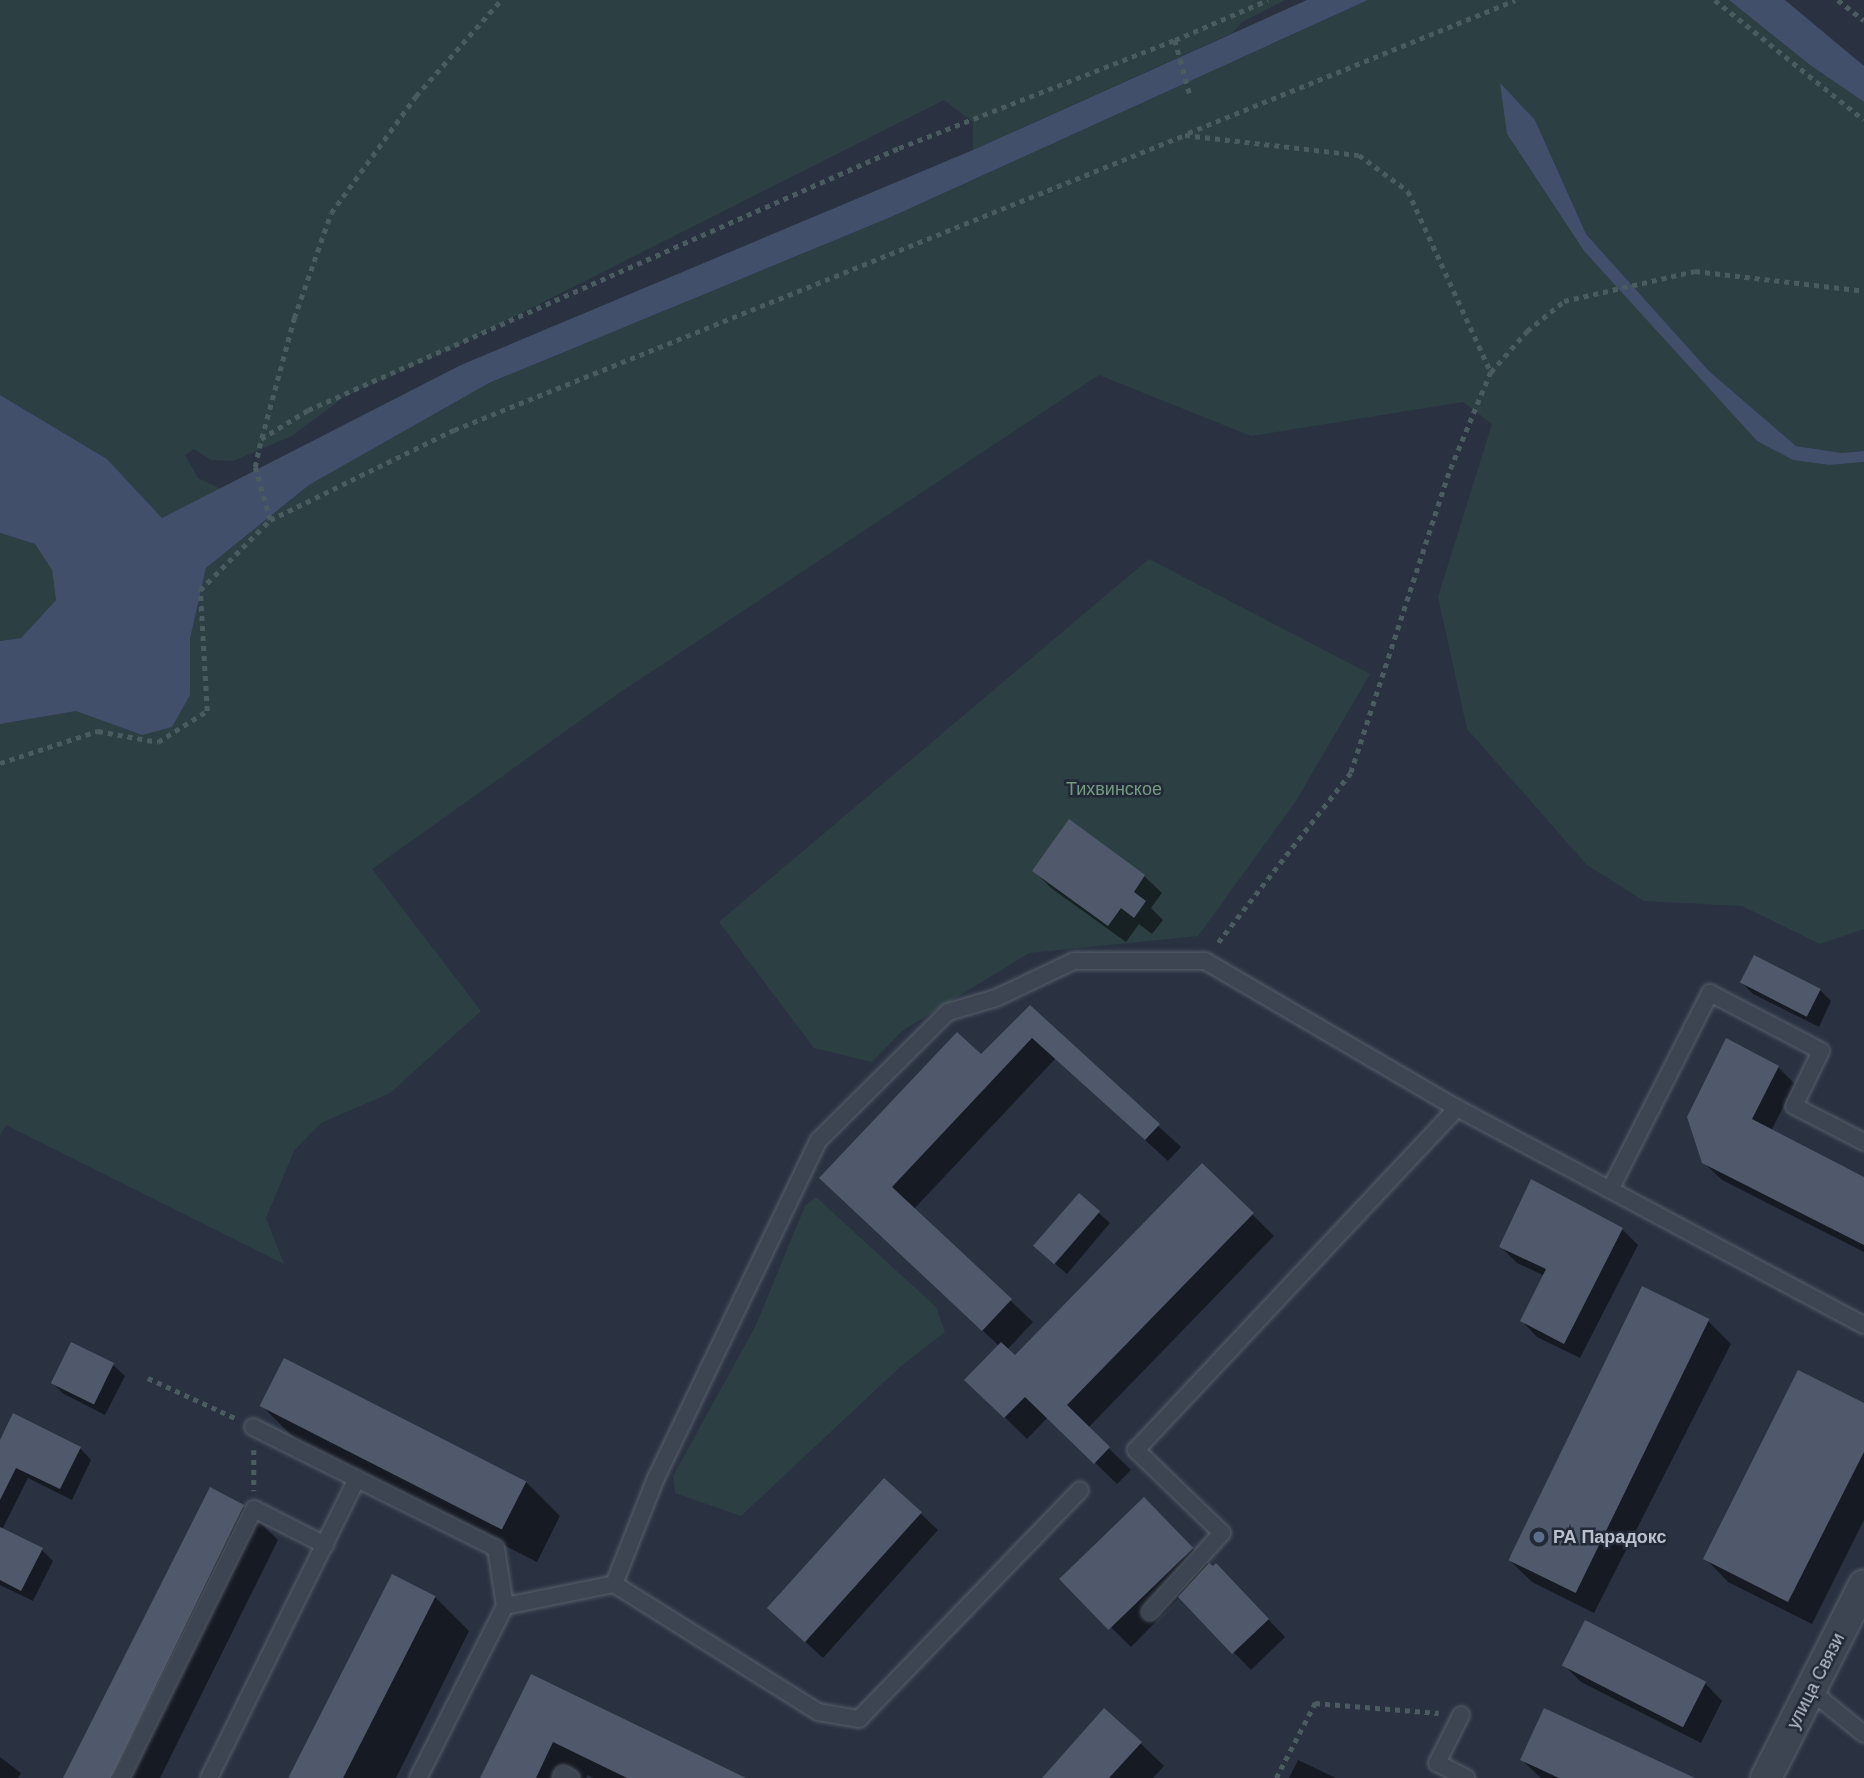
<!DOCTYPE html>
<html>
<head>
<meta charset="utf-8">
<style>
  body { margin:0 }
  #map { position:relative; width:1864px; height:1778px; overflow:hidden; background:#2a3242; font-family:Arial,sans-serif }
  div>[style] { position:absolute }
  .green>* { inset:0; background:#2c3f43 }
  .water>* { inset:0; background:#414f6a }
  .shadow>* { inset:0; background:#0007 }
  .building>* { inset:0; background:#50596b; transform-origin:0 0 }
  .path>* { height:4.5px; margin-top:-2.25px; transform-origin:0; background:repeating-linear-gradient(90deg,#4a5c60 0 5px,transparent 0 10px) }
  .roads { filter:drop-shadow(0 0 2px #59606c) drop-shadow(0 0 2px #59606c) }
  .service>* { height:16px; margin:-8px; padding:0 8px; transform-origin:8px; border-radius:8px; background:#3e4552 }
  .minor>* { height:30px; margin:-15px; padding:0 15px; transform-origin:15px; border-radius:15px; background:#3e4552 }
  .dots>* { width:19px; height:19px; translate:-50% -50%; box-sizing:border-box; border:4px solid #222a38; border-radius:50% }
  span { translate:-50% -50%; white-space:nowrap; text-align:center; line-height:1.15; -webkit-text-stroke:5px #222a38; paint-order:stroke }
  .park-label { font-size:18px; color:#749b80 }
  .poi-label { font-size:18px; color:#bbc0cc; font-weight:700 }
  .left { translate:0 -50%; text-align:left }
  .street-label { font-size:18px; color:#bbc0cc }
</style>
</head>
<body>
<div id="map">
  <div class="green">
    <i style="clip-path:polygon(0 0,1285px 0,1242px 22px,1232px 33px,973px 150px,973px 122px,944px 100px,448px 350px,344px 397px,292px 436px,233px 461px,211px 460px,194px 449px,185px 455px,198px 478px,221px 489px,162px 518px,107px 459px,0 395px)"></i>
    <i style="clip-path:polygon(1368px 0,1729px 0,1810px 65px,1864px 102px,1864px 451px,1842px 453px,1796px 446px,1709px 371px,1586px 234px,1535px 120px,1507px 134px,1584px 251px,1757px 441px,1794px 460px,1829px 465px,1864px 462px,1864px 929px,1820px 944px,1742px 906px,1644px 901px,1587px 865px,1467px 729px,1438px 597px,1492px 424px,1463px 402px,1251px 436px,1099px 375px,619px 693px,372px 869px,481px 1011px,390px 1093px,321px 1123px,294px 1151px,266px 1218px,284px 1264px,6px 1125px,0 1136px,0 724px,76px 711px,142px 735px,190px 695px,190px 639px,206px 568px,309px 485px,489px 383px,891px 217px)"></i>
    <i style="clip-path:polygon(0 533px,35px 544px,52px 570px,56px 600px,21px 638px,0 641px)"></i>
    <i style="clip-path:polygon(1149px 559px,1370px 674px,1296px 801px,1198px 936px,1029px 953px,902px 1031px,872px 1062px,814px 1048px,719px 922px)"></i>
    <i style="clip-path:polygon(816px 1197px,936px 1307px,945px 1332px,900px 1367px,741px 1516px,675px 1493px,673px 1476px,756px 1325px,805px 1206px)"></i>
  </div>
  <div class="water">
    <i style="clip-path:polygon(1307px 0,1368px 0,891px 217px,489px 383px,309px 485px,206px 568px,190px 639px,190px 695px,172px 727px,142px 735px,76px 711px,0 724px,0 641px,21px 638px,56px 600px,52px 570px,35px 544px,0 533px,0 395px,107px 459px,162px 518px,461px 365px,973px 150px)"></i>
    <i style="clip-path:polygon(1729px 0,1785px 0,1864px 66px,1864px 102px,1810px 65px)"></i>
    <i style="clip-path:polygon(1500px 83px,1535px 120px,1586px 234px,1709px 371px,1796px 446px,1842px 453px,1864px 451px,1864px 462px,1829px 465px,1793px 460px,1757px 441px,1584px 251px,1507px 134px)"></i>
  </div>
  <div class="shadow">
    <i style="clip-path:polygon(1034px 871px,1144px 876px,1162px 893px,1151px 908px,1163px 920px,1152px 934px,1139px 924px,1126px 942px,1051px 888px)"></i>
    <i style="clip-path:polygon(1742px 983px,1820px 990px,1831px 1001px,1819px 1027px,1753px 994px)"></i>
    <i style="clip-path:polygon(1030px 1008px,1181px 1147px,1168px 1161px,1056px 1058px,914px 1209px,1033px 1322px,1007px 1350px,1016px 1358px,1202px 1165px,1274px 1236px,1088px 1428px,1131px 1470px,1117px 1484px,1048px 1417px,1027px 1439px,967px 1380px,999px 1346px,843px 1200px)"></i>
    <i style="clip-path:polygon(1778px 1067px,1795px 1084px,1771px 1131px,1864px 1179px,1864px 1252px,1722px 1180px,1704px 1163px)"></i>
    <i style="clip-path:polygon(1079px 1195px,1110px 1223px,1067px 1274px,1047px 1257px)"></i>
    <i style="clip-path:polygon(1622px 1229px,1638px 1245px,1580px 1358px,1537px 1337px,1522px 1321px,1545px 1276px,1517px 1263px,1501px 1247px)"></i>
    <i style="clip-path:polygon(1708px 1321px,1731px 1344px,1594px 1613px,1532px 1582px,1508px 1559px)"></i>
    <i style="clip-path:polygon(72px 1344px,113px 1365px,125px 1376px,105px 1415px,64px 1394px,52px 1383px)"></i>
    <i style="clip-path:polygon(1864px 1405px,1864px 1520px,1812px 1624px,1728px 1582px,1705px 1558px)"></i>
    <i style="clip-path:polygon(262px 1406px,526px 1482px,560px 1516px,537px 1562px,296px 1440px)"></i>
    <i style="clip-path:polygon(0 1444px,80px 1448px,91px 1460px,72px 1500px,28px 1478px,2px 1530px,42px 1550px,53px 1561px,33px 1601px,0 1585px)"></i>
    <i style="clip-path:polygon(1144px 1500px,1213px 1568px,1233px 1582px,1285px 1637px,1251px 1670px,1180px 1597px,1131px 1647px,1064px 1581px)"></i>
    <i style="clip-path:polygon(243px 1506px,278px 1540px,160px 1778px,65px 1778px)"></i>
    <i style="clip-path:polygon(920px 1513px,938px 1530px,823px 1658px,787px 1625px)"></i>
    <i style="clip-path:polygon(435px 1597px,469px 1631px,396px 1778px,292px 1778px)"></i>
    <i style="clip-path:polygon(1564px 1665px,1705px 1683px,1722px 1701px,1701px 1743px,1581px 1682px)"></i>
    <i style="clip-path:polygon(532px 1676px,742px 1778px,593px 1778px,588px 1775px,586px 1778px,482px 1778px)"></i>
    <i style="clip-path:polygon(1140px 1743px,1164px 1766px,1153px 1778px,1044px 1778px)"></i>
    <i style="clip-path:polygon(0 1757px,21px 1773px,18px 1778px,0 1778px)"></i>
    <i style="clip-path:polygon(1298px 1760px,1336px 1778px,1289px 1778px)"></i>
    <i style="clip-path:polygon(1522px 1760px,1684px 1778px,1541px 1778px)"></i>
  </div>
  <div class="building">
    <i style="clip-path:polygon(1069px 819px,1145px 875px,1134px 892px,1146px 901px,1134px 918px,1121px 908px,1108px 926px,1032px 871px)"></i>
    <i style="left:1754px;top:955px;width:75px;height:31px;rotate:27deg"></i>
    <i style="clip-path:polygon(1030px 1005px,1160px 1124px,1145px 1140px,1032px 1038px,892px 1187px,1012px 1299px,982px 1331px,819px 1178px,957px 1032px,981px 1054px)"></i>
    <i style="clip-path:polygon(1726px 1038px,1779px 1066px,1752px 1119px,1864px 1177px,1864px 1245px,1702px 1163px,1687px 1117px)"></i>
    <i style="clip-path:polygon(1202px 1163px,1254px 1213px,1067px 1405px,1110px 1447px,1094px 1464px,1025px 1397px,1004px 1418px,964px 1380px,1001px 1342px,1015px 1355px)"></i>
    <i style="clip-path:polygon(1531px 1179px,1623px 1228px,1564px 1344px,1520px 1321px,1546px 1269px,1499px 1247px)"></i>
    <i style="left:1079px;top:1193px;width:28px;height:70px;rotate:41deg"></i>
    <i style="left:1642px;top:1286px;width:75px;height:305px;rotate:26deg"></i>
    <i style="left:71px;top:1342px;width:48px;height:46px;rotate:26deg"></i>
    <i style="left:284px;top:1358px;width:272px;height:54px;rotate:27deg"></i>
    <i style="clip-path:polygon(1798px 1370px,1864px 1403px,1864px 1452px,1788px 1602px,1703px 1559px)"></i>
    <i style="clip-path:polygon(13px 1413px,81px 1447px,60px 1489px,16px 1468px,0 1500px,0 1440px)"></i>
    <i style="left:884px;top:1478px;width:51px;height:175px;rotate:42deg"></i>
    <i style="clip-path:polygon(210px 1487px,244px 1505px,111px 1778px,63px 1778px)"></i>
    <i style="left:1144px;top:1497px;width:71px;height:118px;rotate:46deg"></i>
    <i style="clip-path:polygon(0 1527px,43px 1548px,21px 1591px,0 1580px)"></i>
    <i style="clip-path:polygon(1209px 1563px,1213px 1566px,1216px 1563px,1269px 1619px,1232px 1654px,1178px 1597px)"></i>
    <i style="left:392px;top:1574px;width:49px;height:228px;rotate:27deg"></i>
    <i style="left:1585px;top:1620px;width:136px;height:51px;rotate:27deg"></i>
    <i style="clip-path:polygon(531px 1674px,746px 1778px,627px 1778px,553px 1742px,536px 1778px,480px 1778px)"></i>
    <i style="clip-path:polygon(1104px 1708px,1142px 1742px,1109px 1778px,1042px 1778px)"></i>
    <i style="clip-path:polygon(1544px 1708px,1695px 1778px,1559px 1778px,1520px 1760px)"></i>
  </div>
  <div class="path">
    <i style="left:1715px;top:0;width:191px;rotate:38.8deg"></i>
    <i style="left:1838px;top:0;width:33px;rotate:38deg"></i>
    <i style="left:1175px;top:40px;width:57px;rotate:74.7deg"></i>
    <i style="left:1188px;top:133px;width:353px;rotate:-22.1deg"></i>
    <i style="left:1491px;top:372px;width:55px;rotate:-48.7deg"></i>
    <i style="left:1527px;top:331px;width:48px;rotate:-39deg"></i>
    <i style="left:1564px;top:301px;width:134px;rotate:-12.9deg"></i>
    <i style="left:1695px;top:271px;width:170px;rotate:6.7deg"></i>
    <i style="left:261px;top:439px;width:55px;rotate:-31.7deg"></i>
    <i style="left:308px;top:410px;width:646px;rotate:-23.91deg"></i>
    <i style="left:899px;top:148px;width:296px;rotate:-21.4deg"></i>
    <i style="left:1175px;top:40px;width:101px;rotate:-23.3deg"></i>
    <i style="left:270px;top:520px;width:55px;rotate:-105.8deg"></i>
    <i style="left:255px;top:467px;width:19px;rotate:-78deg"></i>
    <i style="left:259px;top:448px;width:135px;rotate:-74.9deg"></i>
    <i style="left:294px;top:318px;width:111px;rotate:-70.6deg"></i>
    <i style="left:331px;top:213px;width:145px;rotate:-54deg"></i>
    <i style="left:416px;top:96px;width:128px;rotate:-48.5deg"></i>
    <i style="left:0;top:763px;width:103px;rotate:-18.1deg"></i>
    <i style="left:98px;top:731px;width:61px;rotate:10.4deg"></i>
    <i style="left:158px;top:742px;width:58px;rotate:-32.3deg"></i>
    <i style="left:207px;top:711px;width:121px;rotate:-93.3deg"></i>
    <i style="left:200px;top:590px;width:99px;rotate:-45deg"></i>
    <i style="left:270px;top:520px;width:205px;rotate:-26.1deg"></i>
    <i style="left:454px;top:430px;width:788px;rotate:-21.98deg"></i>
    <i style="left:1185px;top:135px;width:175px;rotate:6.6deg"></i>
    <i style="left:1359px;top:155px;width:61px;rotate:36.3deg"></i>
    <i style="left:1408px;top:191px;width:199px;rotate:65.4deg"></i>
    <i style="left:1491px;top:372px;width:109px;rotate:112.6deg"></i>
    <i style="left:1449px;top:473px;width:316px;rotate:108.1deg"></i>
    <i style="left:1351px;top:773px;width:219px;rotate:128deg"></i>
    <i style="left:148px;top:1378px;width:96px;rotate:24.7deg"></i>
    <i style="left:254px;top:1450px;width:41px;rotate:90deg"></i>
    <i style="left:1276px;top:1778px;width:85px;rotate:-62.5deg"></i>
    <i style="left:1315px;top:1703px;width:124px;rotate:4.6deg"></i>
  </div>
  <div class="roads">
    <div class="service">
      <i style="left:1610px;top:1190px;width:221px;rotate:-63.1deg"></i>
      <i style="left:1710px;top:993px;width:125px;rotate:27.6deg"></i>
      <i style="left:1821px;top:1051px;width:61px;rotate:116.1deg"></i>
      <i style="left:1794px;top:1106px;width:79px;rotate:27.2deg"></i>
      <i style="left:253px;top:1427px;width:271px;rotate:26.5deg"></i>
      <i style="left:496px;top:1548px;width:59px;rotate:81.2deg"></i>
      <i style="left:505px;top:1606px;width:193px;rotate:116.8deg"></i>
      <i style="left:614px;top:1584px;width:241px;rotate:32.1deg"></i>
      <i style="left:818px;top:1712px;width:42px;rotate:9.7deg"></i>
      <i style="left:859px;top:1719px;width:318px;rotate:-46deg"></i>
      <i style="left:505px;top:1606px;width:111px;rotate:-11.4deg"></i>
      <i style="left:614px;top:1584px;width:114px;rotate:-68.4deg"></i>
      <i style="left:656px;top:1478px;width:374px;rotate:-64.3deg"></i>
      <i style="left:818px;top:1141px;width:183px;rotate:-44.8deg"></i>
      <i style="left:948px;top:1012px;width:50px;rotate:-16.3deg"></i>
      <i style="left:996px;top:998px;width:86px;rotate:-25.4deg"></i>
      <i style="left:1074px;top:961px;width:131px"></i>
      <i style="left:1205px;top:961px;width:292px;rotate:30.3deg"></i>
      <i style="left:1457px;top:1108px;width:461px;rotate:28.1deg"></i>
      <i style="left:1150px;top:1612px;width:107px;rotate:-47.7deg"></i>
      <i style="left:1222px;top:1533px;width:120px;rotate:-136deg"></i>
      <i style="left:1136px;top:1450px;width:469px;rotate:-46.8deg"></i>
      <i style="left:1811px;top:1691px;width:68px;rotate:39.1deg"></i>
      <i style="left:1461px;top:1715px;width:54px;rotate:116.6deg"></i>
      <i style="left:1437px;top:1763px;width:33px;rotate:27deg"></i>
      <i style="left:121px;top:1778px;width:300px;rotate:-63.7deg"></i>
      <i style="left:254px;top:1509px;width:80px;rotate:26.9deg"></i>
      <i style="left:209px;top:1778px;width:334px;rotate:-63.7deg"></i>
      <i style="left:561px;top:1778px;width:4px;rotate:-63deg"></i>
      <i style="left:563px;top:1774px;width:9px;rotate:27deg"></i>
    </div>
    <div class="minor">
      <i style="left:1766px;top:1778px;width:216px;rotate:-63.1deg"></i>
    </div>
  </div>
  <div class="dots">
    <i style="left:1539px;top:1537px;background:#5c6f8a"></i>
  </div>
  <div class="park-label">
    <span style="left:1114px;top:789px">Тихвинское</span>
  </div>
  <div class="poi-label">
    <span class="left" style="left:1553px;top:1537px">РА Парадокс</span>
  </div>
  <div class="street-label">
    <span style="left:1816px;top:1681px;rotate:-63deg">улица Связи</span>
  </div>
</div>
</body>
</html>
